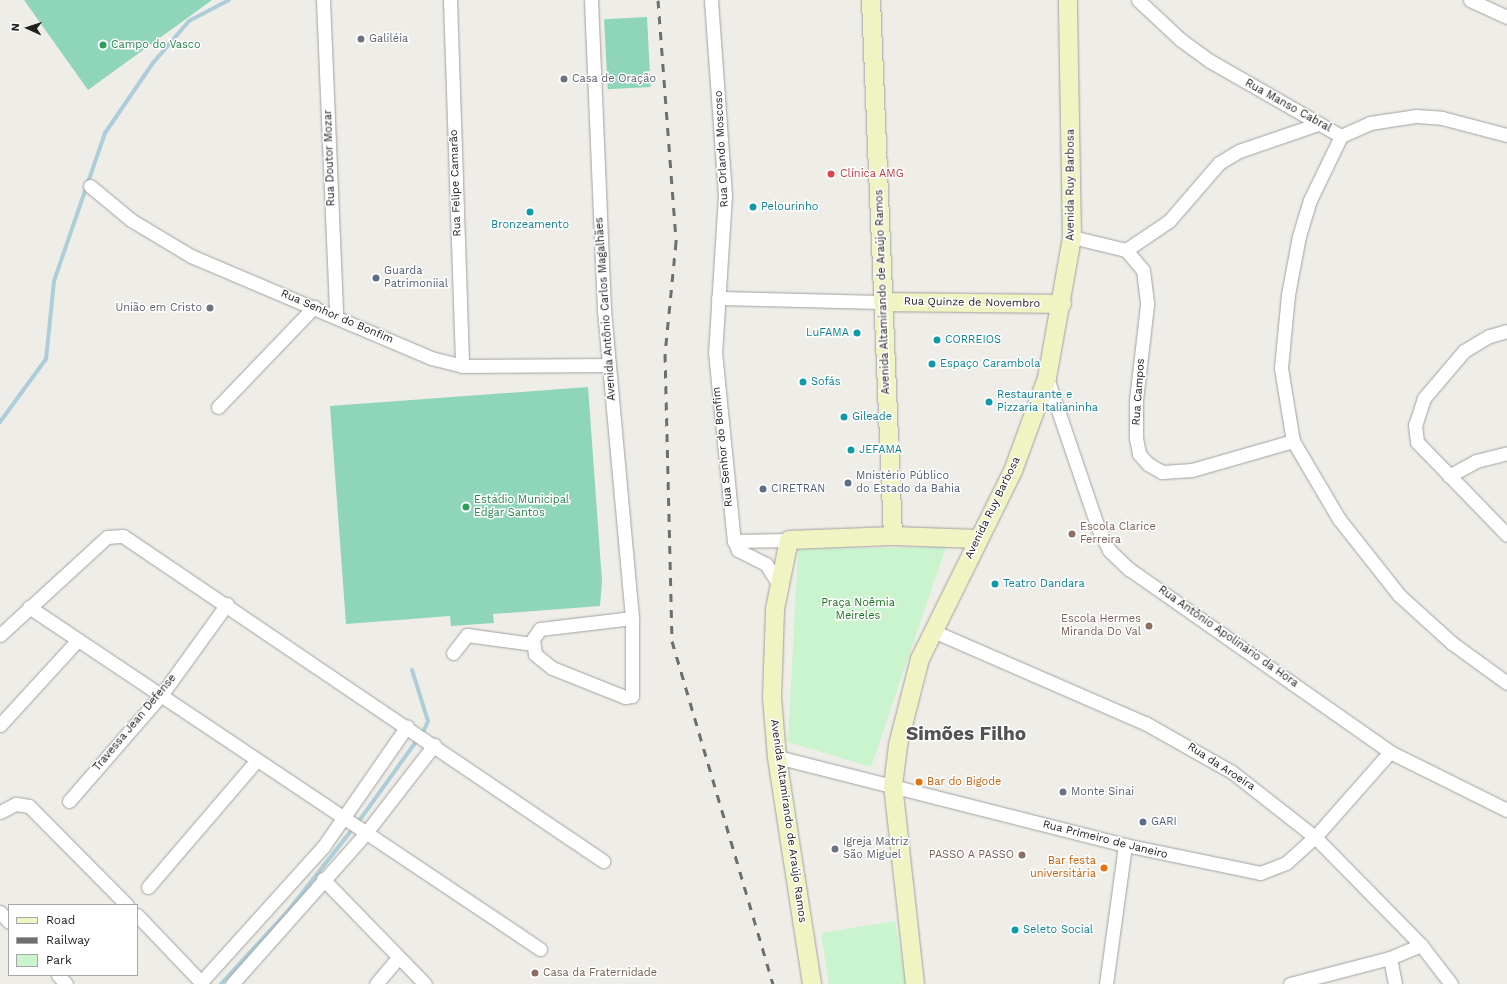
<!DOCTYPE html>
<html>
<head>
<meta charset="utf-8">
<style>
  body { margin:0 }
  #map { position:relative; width:1507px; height:984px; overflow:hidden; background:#efede7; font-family:"Work Sans",sans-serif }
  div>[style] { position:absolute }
  .park>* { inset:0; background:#caf4cd }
  .pitch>* { inset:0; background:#8fd5ba; transform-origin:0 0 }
  .stream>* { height:4px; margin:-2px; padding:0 2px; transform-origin:2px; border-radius:2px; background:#adced8 }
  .roads { filter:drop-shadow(0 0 1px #a1a1a1) drop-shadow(0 0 1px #a1a1a1) }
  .street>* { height:13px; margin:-6.5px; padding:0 6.5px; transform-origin:6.5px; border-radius:6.5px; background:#fff }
  .secondary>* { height:18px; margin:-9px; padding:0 9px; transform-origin:9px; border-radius:9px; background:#f0f3c2 }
  .rail>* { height:3px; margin-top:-1.5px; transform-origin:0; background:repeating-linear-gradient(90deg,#6e6e6e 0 8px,transparent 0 16px) }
  .dots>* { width:11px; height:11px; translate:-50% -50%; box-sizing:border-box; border:2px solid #fff; border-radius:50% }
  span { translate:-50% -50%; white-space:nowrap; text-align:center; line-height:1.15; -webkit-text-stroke:3px #fff; paint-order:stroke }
  .worship-label { font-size:11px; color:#5b616d }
  .left { translate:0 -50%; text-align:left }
  .right { translate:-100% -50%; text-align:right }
  .leisure-label { font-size:11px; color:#27864d }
  .street-label { font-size:11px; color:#202020 }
  .health-label { font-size:11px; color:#be3a42 }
  .culture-label { font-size:11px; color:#0d838f }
  .service-label { font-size:11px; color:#4e5e75 }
  .education-label { font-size:11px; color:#785e54 }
  .park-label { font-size:11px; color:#197320 }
  .food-label { font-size:11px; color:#c56008 }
  .town-label { font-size:19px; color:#535353; font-weight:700 }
  .legend { position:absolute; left:8px; top:904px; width:130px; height:72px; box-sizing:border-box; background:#fff; border:1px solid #a6a6a6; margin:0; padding:5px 7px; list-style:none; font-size:12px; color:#202020 }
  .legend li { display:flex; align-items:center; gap:8px; height:20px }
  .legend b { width:20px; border:1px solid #a6a6a6 }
  .north { position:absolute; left:8px; top:8px; width:40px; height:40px; -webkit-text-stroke:3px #fff; paint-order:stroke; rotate:273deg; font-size:11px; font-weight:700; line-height:16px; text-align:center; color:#202020 }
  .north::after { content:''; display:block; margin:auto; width:14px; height:18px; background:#202020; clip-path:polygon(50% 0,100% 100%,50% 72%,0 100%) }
</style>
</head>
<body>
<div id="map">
  <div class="park">
    <i style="clip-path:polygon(946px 547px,871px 767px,788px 742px,798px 549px)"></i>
    <i style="clip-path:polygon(895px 921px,906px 984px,829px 984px,821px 933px)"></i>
  </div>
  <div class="pitch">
    <i style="clip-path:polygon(24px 0,212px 0,88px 90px)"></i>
    <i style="left:647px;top:17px;width:70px;height:43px;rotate:87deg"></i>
    <i style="clip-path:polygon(588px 387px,602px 581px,600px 606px,493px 614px,494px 623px,451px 626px,450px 616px,346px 624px,330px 406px)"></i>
  </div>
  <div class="stream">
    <i style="left:0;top:422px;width:78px;rotate:-53.9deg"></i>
    <i style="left:46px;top:359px;width:78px;rotate:-84.1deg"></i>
    <i style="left:54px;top:281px;width:157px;rotate:-71deg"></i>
    <i style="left:105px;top:133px;width:85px;rotate:-55.6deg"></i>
    <i style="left:153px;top:63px;width:55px;rotate:-49.4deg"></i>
    <i style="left:189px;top:21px;width:45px;rotate:-27.7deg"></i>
    <i style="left:412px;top:670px;width:53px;rotate:72.6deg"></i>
    <i style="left:428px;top:721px;width:10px;rotate:114deg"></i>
    <i style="left:359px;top:821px;width:101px;rotate:-54.3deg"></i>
    <i style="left:221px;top:984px;width:99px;rotate:-47.5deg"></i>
    <i style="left:288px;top:911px;width:102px;rotate:-51.8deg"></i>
  </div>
  <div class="roads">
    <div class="street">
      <i style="left:323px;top:0;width:315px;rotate:87.6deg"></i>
      <i style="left:450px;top:0;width:366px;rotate:88.1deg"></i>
      <i style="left:591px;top:0;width:310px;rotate:87.6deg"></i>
      <i style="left:604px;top:310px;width:309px;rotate:84.8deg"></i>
      <i style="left:632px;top:618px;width:78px;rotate:90deg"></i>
      <i style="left:632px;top:696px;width:7px;rotate:172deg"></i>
      <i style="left:625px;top:697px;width:79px;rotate:-158.3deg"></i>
      <i style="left:552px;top:668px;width:22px;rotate:-141deg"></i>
      <i style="left:535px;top:654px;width:15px;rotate:-98deg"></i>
      <i style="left:533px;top:639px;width:12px;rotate:-55deg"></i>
      <i style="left:540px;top:629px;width:93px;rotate:-6.8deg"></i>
      <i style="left:711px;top:0;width:196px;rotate:85.9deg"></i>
      <i style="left:725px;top:195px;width:157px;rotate:93.6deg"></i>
      <i style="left:715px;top:352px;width:190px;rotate:84.3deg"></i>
      <i style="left:734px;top:541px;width:10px;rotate:66deg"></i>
      <i style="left:738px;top:550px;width:31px;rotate:27deg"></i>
      <i style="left:766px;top:564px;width:26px;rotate:58deg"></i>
      <i style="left:1138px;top:0;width:59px;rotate:42.9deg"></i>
      <i style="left:1181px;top:40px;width:36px;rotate:36deg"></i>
      <i style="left:1210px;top:61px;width:151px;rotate:29.8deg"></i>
      <i style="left:1470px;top:0;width:41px;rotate:24.7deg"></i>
      <i style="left:1341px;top:136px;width:71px;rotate:115.8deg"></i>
      <i style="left:1310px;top:200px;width:38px;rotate:107deg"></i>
      <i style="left:1299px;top:236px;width:60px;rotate:100.6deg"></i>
      <i style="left:1288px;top:295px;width:73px;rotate:95.5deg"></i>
      <i style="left:1281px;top:368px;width:74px;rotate:80.7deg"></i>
      <i style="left:1293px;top:441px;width:91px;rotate:59.5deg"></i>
      <i style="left:1339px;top:519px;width:97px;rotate:51.7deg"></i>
      <i style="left:1399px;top:595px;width:72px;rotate:42.2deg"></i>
      <i style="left:1452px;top:643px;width:68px;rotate:36deg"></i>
      <i style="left:1341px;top:136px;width:32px;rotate:-24deg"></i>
      <i style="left:1370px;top:123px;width:47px;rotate:-8.7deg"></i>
      <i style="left:1416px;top:116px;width:26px;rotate:4deg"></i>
      <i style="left:1442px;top:118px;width:67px;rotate:14.7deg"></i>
      <i style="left:90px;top:186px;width:53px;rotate:39.7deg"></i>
      <i style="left:131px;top:220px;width:70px;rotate:31deg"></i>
      <i style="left:191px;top:256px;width:261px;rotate:23deg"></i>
      <i style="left:431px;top:358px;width:32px;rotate:14deg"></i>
      <i style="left:462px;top:366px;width:147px;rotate:-0.4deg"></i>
      <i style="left:1072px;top:237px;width:56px;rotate:13.5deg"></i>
      <i style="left:1126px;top:250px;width:26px;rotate:50deg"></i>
      <i style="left:1143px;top:270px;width:35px;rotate:83deg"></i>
      <i style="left:1147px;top:305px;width:96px;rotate:96.6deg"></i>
      <i style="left:1136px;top:400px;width:38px;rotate:90deg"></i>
      <i style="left:1136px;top:438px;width:16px;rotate:79deg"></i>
      <i style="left:1139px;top:454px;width:13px;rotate:48deg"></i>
      <i style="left:1148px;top:464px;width:16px;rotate:30deg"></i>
      <i style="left:1162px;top:472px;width:30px;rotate:-4deg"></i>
      <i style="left:1192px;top:470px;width:105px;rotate:-16deg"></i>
      <i style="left:1126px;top:250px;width:52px;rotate:-34deg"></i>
      <i style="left:1169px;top:221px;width:77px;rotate:-49.2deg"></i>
      <i style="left:1219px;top:163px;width:23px;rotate:-31deg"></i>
      <i style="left:1239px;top:151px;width:83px;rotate:-18.9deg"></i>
      <i style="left:718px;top:298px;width:165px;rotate:1.4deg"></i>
      <i style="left:1507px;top:331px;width:19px;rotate:164deg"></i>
      <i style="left:1489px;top:336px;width:29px;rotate:149deg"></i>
      <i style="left:1464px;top:351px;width:62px;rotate:130.4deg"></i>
      <i style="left:1424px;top:398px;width:28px;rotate:108deg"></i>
      <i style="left:1415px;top:425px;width:17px;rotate:83deg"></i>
      <i style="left:1417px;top:442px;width:129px;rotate:45.9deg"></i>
      <i style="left:1047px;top:378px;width:158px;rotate:71.2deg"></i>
      <i style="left:1098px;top:528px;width:25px;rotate:63deg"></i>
      <i style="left:1109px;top:550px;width:28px;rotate:44deg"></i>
      <i style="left:1129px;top:569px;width:319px;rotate:35deg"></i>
      <i style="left:1390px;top:752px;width:131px;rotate:26.4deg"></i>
      <i style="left:218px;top:407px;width:139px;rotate:-46.2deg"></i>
      <i style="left:1449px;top:476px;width:31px;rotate:-29deg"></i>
      <i style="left:1476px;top:461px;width:32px;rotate:-14deg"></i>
      <i style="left:734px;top:541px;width:55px;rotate:-1deg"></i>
      <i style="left:29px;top:607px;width:615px;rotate:33.79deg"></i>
      <i style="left:933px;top:631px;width:231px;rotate:23.5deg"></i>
      <i style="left:1145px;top:723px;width:100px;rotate:29.4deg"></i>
      <i style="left:1232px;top:772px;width:105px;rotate:38.1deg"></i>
      <i style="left:1315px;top:837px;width:151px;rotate:45.5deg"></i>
      <i style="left:1421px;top:945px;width:49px;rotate:52.4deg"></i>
      <i style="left:0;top:635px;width:145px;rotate:-42.5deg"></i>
      <i style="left:107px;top:537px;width:16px;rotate:-4deg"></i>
      <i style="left:123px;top:536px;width:580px;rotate:34.1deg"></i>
      <i style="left:453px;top:653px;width:23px;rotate:-52deg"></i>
      <i style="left:467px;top:635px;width:67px;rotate:7.8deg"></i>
      <i style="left:0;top:725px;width:115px;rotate:-47.5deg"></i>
      <i style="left:777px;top:757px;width:359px;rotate:14.2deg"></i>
      <i style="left:1125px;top:845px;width:138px;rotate:11.7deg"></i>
      <i style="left:1260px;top:873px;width:28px;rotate:-21deg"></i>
      <i style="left:1286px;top:863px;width:39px;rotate:-42deg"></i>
      <i style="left:1315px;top:837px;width:113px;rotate:-48.6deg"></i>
      <i style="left:69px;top:801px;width:142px;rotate:-49deg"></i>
      <i style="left:162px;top:694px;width:111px;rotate:-54.2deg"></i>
      <i style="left:0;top:812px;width:18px;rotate:-27deg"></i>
      <i style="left:16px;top:804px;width:13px;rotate:9deg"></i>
      <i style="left:29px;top:806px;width:139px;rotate:45.3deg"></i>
      <i style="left:323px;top:879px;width:146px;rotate:45.8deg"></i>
      <i style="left:148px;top:887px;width:166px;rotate:-49.4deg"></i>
      <i style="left:0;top:912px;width:13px;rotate:48deg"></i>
      <i style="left:137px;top:915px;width:95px;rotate:46.3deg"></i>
      <i style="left:1390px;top:958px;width:26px;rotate:79deg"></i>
      <i style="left:58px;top:975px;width:12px;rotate:48deg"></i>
      <i style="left:201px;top:982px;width:182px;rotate:-47.9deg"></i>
      <i style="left:323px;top:847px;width:147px;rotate:-55.2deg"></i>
      <i style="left:232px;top:984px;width:200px;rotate:-48.4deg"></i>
      <i style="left:365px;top:834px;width:113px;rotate:-52.2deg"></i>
      <i style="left:376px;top:984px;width:34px;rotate:-50deg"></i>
      <i style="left:1106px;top:984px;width:140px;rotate:-82.2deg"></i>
      <i style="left:1290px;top:984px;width:103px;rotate:-14.6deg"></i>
      <i style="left:1390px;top:958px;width:34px;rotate:-23deg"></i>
    </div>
    <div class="secondary">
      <i style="left:871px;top:0;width:536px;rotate:87.65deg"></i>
      <i style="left:883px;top:302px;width:179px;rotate:0.6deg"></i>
      <i style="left:812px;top:984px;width:230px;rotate:-98.8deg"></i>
      <i style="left:777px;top:757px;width:60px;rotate:-94.8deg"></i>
      <i style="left:772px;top:697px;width:88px;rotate:-88deg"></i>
      <i style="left:775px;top:609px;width:70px;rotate:-78.5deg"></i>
      <i style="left:789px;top:540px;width:104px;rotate:-2.2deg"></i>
      <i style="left:893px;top:536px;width:85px;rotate:2deg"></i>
      <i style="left:915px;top:984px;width:199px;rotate:-96.3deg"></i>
      <i style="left:893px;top:786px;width:41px;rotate:-83deg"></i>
      <i style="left:898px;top:745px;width:89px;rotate:-75.7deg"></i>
      <i style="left:920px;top:659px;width:210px;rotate:-63.7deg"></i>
      <i style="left:1013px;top:471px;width:99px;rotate:-69.9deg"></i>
      <i style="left:1047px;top:378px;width:143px;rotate:-79.9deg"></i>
      <i style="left:1072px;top:237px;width:237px;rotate:-91deg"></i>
    </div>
  </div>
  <div class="rail">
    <i style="left:658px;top:0;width:243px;rotate:85.7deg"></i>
    <i style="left:676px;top:242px;width:113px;rotate:95.6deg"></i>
    <i style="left:665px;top:354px;width:287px;rotate:88.6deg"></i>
    <i style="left:672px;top:641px;width:358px;rotate:73.6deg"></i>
  </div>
  <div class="dots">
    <i style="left:361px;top:39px;background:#6b7280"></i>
    <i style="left:103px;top:45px;background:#2e9e5b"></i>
    <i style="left:564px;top:79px;background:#6b7280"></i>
    <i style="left:831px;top:174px;background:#e0444e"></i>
    <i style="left:753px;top:207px;background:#0f9aa8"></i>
    <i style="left:530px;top:212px;background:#0f9aa8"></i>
    <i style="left:376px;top:278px;background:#5c6f8a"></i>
    <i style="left:210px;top:308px;background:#6b7280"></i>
    <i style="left:857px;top:333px;background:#0f9aa8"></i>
    <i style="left:937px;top:340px;background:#0f9aa8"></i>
    <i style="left:932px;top:364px;background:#0f9aa8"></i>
    <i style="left:803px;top:382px;background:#0f9aa8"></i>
    <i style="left:989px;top:402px;background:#0f9aa8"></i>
    <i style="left:844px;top:417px;background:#0f9aa8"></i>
    <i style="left:851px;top:450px;background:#0f9aa8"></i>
    <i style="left:848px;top:483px;background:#5c6f8a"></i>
    <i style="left:763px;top:489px;background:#5c6f8a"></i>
    <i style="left:466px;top:507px;background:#2e9e5b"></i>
    <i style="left:1072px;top:534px;background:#8d6e63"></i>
    <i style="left:995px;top:584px;background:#0f9aa8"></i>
    <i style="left:1149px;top:626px;background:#8d6e63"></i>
    <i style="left:919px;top:782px;background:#e8710a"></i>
    <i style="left:1063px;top:792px;background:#6b7280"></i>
    <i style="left:1143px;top:822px;background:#5c6f8a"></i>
    <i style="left:835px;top:849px;background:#6b7280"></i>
    <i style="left:1022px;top:855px;background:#8d6e63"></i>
    <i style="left:1104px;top:868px;background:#e8710a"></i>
    <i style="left:1015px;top:930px;background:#0f9aa8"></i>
    <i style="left:535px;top:973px;background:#8d6e63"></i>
  </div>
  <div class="worship-label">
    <span class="left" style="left:369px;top:39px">Galiléia</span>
    <span class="left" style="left:572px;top:79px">Casa de Oração</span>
    <span class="right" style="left:202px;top:308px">União em Cristo</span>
    <span class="left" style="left:1071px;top:792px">Monte Sinai</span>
    <span class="left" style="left:843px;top:849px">Igreja Matriz<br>São Miguel</span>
  </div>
  <div class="leisure-label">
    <span class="left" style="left:111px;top:45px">Campo do Vasco</span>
    <span class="left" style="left:474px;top:507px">Estádio Municipal<br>Edgar Santos</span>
  </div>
  <div class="street-label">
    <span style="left:1288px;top:106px;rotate:29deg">Rua Manso Cabral</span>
    <span style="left:722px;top:149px;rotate:-93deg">Rua Orlando Moscoso</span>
    <span style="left:330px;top:158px;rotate:-92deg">Rua Doutor Mozar</span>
    <span style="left:456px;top:183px;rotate:-92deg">Rua Felipe Camarão</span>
    <span style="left:1071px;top:185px;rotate:-90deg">Avenida Ruy Barbosa</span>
    <span style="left:883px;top:292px;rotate:-92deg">Avenida Altamirando de Araújo Ramos</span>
    <span style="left:972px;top:303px;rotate:1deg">Rua Quinze de Novembro</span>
    <span style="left:606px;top:309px;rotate:-94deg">Avenida Antônio Carlos Magalhães</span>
    <span style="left:337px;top:317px;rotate:23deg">Rua Senhor do Bonfim</span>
    <span style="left:1139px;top:392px;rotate:-86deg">Rua Campos</span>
    <span style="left:723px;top:447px;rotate:-96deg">Rua Senhor do Bonfim</span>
    <span style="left:993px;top:508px;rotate:-64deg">Avenida Ruy Barbosa</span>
    <span style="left:1228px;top:637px;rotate:35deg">Rua Antônio Apolinário da Hora</span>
    <span style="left:135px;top:723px;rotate:-50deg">Travessa Jean Defense</span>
    <span style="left:1221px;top:767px;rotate:33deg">Rua da Aroeira</span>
    <span style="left:788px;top:821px;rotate:82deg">Avenida Altamirando de Araújo Ramos</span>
    <span style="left:1105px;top:840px;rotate:14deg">Rua Primeiro de Janeiro</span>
  </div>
  <div class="health-label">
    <span class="left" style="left:840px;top:174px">Clínica AMG</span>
  </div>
  <div class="culture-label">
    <span class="left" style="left:761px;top:207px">Pelourinho</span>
    <span style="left:530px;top:225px">Bronzeamento</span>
    <span class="right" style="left:849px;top:333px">LuFAMA</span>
    <span class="left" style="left:945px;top:340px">CORREIOS</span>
    <span class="left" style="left:940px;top:364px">Espaço Carambola</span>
    <span class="left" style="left:811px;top:382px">Sofás</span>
    <span class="left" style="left:997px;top:402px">Restaurante e<br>Pizzaria Italianinha</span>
    <span class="left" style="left:852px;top:417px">Gileade</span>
    <span class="left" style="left:859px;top:450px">JEFAMA</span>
    <span class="left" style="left:1003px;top:584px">Teatro Dandara</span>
    <span class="left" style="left:1023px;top:930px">Seleto Social</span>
  </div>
  <div class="service-label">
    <span class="left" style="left:384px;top:278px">Guarda<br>Patrimoniial</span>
    <span class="left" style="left:856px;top:483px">Mnistério Público<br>do Estado da Bahia</span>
    <span class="left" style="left:771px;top:489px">CIRETRAN</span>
    <span class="left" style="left:1151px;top:822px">GARI</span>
  </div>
  <div class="education-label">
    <span class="left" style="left:1080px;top:534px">Escola Clarice<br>Ferreira</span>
    <span class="right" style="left:1141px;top:626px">Escola Hermes<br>Miranda Do Val</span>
    <span class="right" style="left:1014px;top:855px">PASSO A PASSO</span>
    <span class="left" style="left:543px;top:973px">Casa da Fraternidade</span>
  </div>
  <div class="park-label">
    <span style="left:858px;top:610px">Praça Noêmia<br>Meireles</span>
  </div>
  <div class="food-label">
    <span class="left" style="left:927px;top:782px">Bar do Bigode</span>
    <span class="right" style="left:1096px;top:868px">Bar festa<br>universitária</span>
  </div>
  <div class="town-label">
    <span style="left:966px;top:734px">Simões Filho</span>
  </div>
  <ul class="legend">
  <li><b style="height:5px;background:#f0f3c2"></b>Road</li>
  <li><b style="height:5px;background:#6e6e6e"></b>Railway</li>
  <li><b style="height:11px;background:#caf4cd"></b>Park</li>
  </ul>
  <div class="north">N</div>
</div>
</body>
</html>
